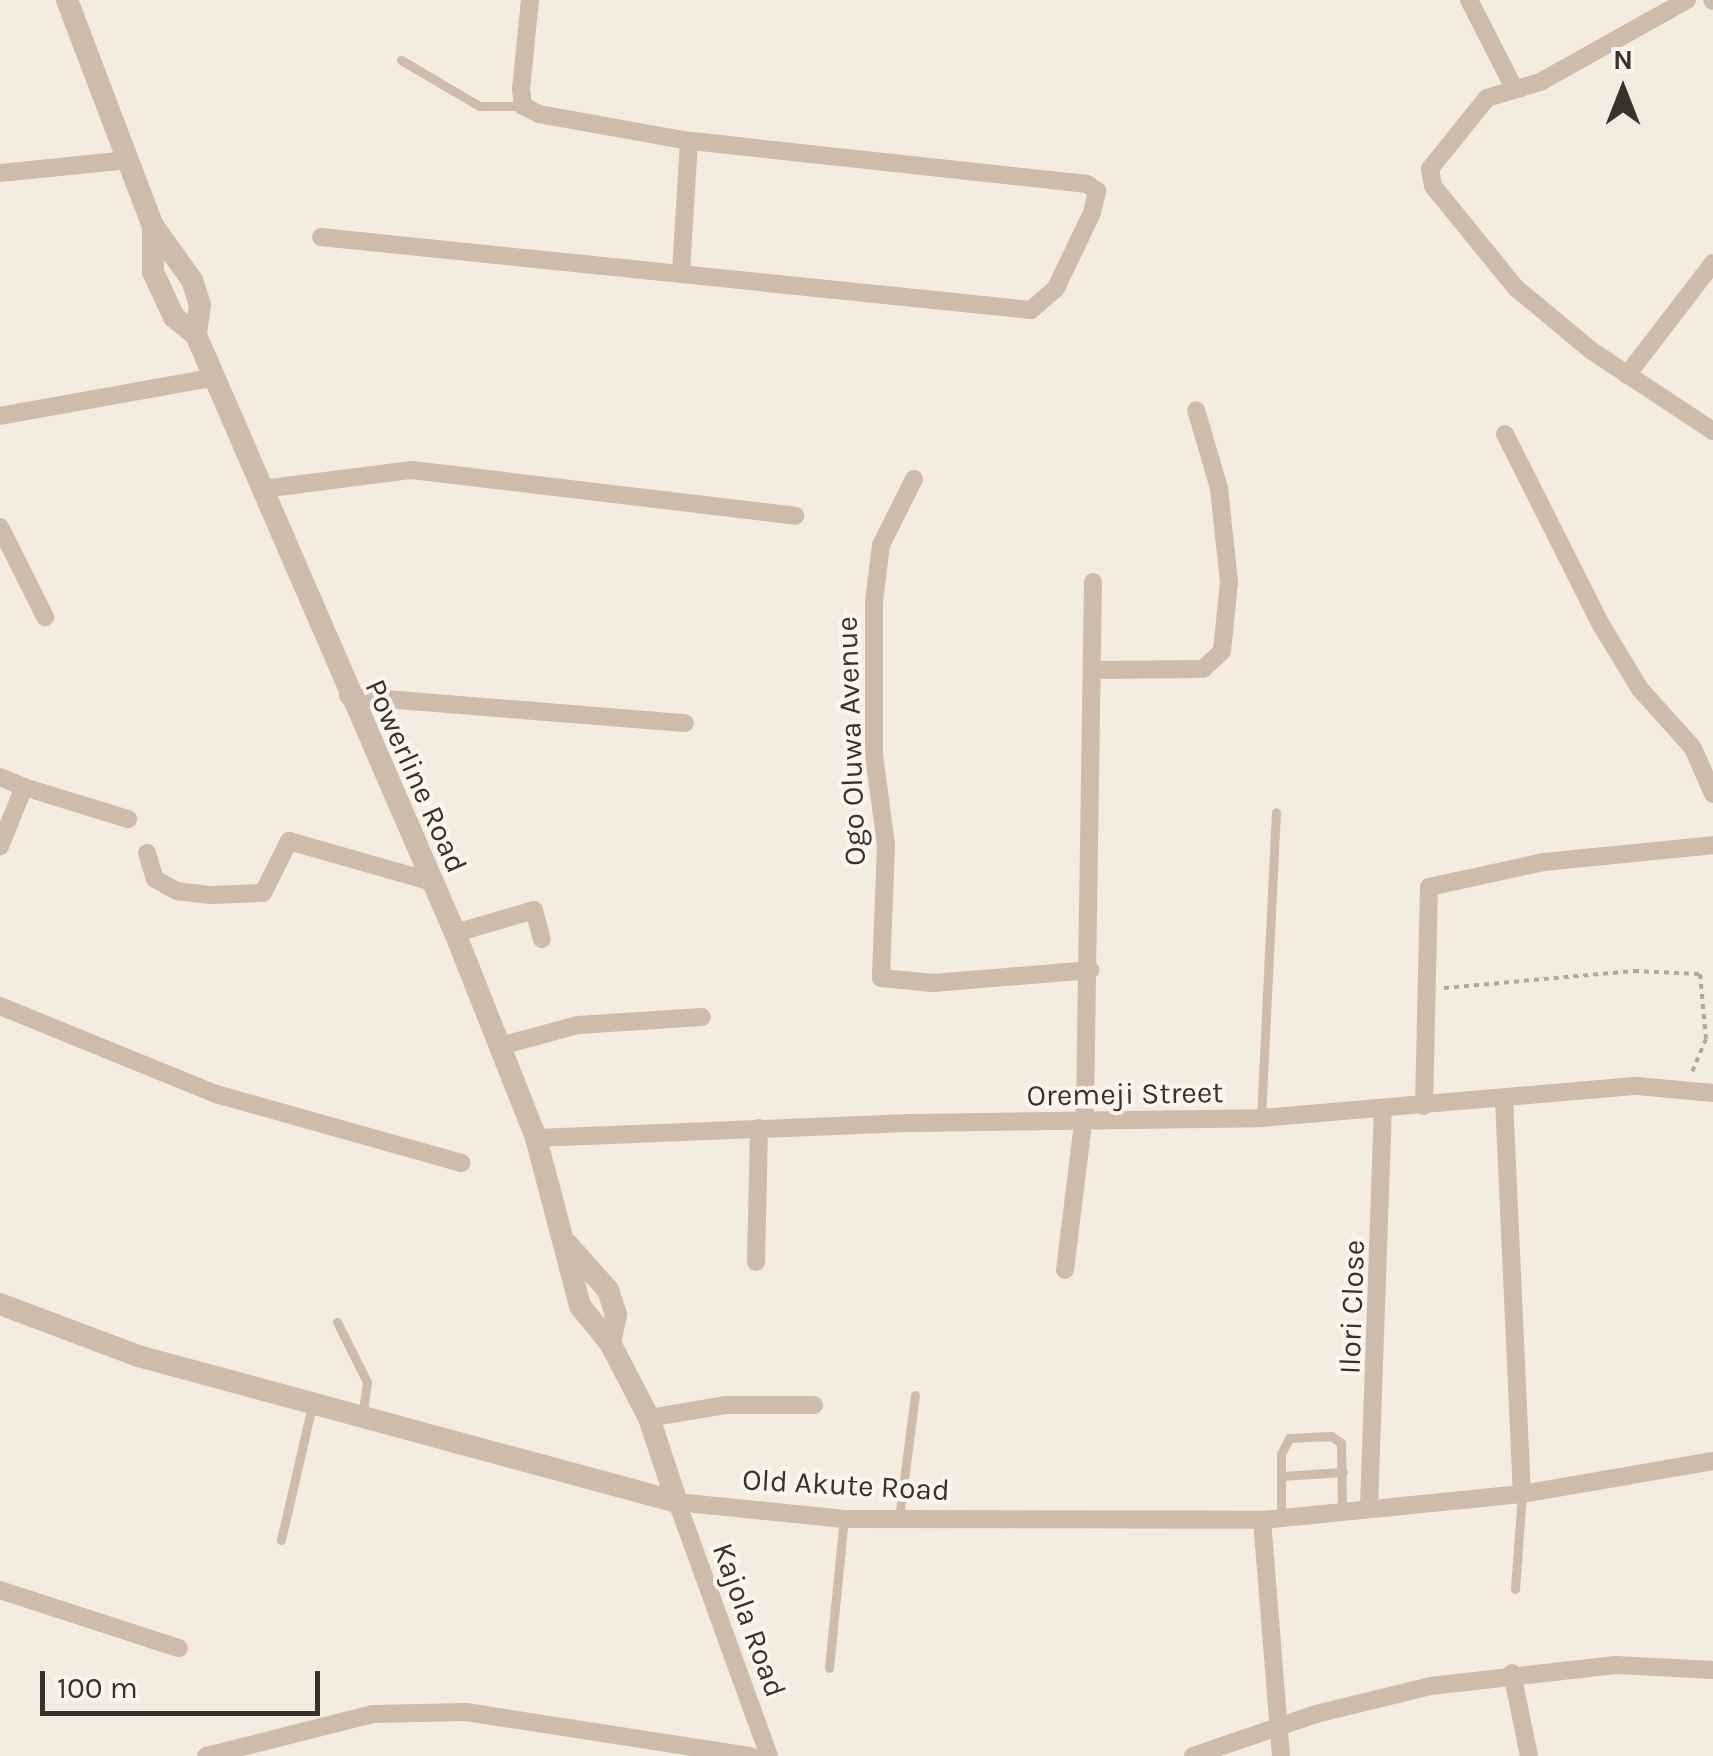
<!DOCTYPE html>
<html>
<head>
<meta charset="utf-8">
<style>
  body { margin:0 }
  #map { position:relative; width:1713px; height:1756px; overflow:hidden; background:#f4ebe1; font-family:Karla,sans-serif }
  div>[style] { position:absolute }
  .path>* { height:4px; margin-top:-2px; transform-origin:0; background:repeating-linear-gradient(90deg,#b9a596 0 5px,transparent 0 10px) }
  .service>* { height:9px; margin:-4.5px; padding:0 4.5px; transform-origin:4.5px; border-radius:4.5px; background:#cdbbac }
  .minor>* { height:18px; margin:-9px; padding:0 9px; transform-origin:9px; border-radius:9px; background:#cdbbac }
  .tertiary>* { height:22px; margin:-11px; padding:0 11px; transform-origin:11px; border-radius:11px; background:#cdbbac }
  span { translate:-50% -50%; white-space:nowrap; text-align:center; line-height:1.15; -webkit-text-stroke:8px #fbf5ee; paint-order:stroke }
  .street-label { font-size:30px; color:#3b302b }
  .north { position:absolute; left:1573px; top:40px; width:100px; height:100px; -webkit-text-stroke:8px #fbf5ee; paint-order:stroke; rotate:0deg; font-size:28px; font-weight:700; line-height:40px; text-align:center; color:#3b302b }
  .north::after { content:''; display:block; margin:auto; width:35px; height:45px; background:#3b302b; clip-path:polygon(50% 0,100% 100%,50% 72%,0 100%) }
  .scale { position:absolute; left:40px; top:1671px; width:280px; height:45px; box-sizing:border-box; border:5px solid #3b302b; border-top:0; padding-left:12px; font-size:30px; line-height:35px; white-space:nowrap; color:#3b302b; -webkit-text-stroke:8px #fbf5ee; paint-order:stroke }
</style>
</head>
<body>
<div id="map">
  <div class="path">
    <i style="left:1444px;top:988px;width:191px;rotate:-5.1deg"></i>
    <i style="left:1634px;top:971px;width:66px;rotate:2.6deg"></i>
    <i style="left:1700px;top:974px;width:65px;rotate:84.7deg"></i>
    <i style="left:1706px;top:1039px;width:36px;rotate:113deg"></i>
  </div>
  <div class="service">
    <i style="left:401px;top:60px;width:91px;rotate:30.5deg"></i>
    <i style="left:479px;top:106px;width:44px"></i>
    <i style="left:1261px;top:1118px;width:306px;rotate:-87.2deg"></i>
    <i style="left:337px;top:1322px;width:67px;rotate:63.4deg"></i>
    <i style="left:367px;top:1382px;width:35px;rotate:98deg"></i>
    <i style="left:1281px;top:1476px;width:62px;rotate:-3.7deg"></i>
    <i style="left:1281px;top:1517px;width:63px;rotate:-90deg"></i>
    <i style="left:1281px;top:1454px;width:18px;rotate:-63deg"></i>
    <i style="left:1289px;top:1438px;width:42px;rotate:-2.7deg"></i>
    <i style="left:1331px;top:1436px;width:12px;rotate:35deg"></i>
    <i style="left:1341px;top:1443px;width:67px;rotate:89.1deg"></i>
    <i style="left:899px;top:1518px;width:124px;rotate:-82.6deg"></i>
    <i style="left:281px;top:1540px;width:138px;rotate:-77deg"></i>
    <i style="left:1515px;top:1589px;width:95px;rotate:-85.8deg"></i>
    <i style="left:829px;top:1668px;width:150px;rotate:-84.3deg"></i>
  </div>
  <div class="minor">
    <i style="left:1469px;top:0;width:97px;rotate:62.9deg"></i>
    <i style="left:1687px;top:0;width:168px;rotate:150.8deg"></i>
    <i style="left:1540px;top:82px;width:55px;rotate:163.2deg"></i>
    <i style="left:1487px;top:98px;width:91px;rotate:128.8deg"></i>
    <i style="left:1430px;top:169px;width:17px;rotate:80deg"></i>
    <i style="left:1433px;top:186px;width:132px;rotate:50.9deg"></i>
    <i style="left:1516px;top:288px;width:99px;rotate:39.7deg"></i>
    <i style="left:1592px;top:351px;width:145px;rotate:33.5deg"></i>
    <i style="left:1712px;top:0;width:1px;rotate:45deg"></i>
    <i style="left:0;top:173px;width:129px;rotate:-5.8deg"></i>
    <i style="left:321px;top:237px;width:714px;rotate:5.87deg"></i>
    <i style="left:1031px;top:310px;width:33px;rotate:-41deg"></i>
    <i style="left:1056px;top:288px;width:83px;rotate:-64.4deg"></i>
    <i style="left:1092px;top:213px;width:23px;rotate:-77deg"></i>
    <i style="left:1097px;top:191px;width:12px;rotate:-145deg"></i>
    <i style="left:1087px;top:184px;width:400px;rotate:-173.8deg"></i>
    <i style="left:689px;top:141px;width:152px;rotate:-169.8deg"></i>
    <i style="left:539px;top:114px;width:18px;rotate:-153deg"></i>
    <i style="left:523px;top:106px;width:16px;rotate:-97deg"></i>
    <i style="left:521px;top:90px;width:90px;rotate:-84.3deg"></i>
    <i style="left:681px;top:272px;width:131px;rotate:-86.5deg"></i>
    <i style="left:1627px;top:375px;width:141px;rotate:-52.5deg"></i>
    <i style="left:0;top:416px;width:215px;rotate:-10.2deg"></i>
    <i style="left:1505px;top:434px;width:212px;rotate:63.3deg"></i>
    <i style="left:1600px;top:623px;width:77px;rotate:58.8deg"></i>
    <i style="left:1640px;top:689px;width:79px;rotate:48.1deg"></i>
    <i style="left:1693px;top:748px;width:50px;rotate:66.5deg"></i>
    <i style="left:914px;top:479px;width:74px;rotate:116.6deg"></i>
    <i style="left:881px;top:545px;width:56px;rotate:97.1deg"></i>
    <i style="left:874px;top:601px;width:154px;rotate:90deg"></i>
    <i style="left:874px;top:755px;width:91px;rotate:82.4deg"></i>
    <i style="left:886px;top:845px;width:133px;rotate:92.2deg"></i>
    <i style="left:881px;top:978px;width:52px;rotate:5.5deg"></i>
    <i style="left:933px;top:983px;width:158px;rotate:-4.7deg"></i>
    <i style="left:263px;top:489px;width:150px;rotate:-7.3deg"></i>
    <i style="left:412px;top:470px;width:386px;rotate:6.8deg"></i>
    <i style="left:0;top:527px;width:101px;rotate:63.4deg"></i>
    <i style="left:1093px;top:670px;width:110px;rotate:-0.5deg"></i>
    <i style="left:1203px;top:669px;width:26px;rotate:-43deg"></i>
    <i style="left:1222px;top:651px;width:69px;rotate:-84.2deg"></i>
    <i style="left:1229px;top:582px;width:95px;rotate:-96.1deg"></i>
    <i style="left:1219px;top:488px;width:81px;rotate:-106.4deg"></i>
    <i style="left:348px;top:696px;width:338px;rotate:4.6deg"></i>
    <i style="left:0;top:777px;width:26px;rotate:23deg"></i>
    <i style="left:24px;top:787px;width:64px;rotate:112.1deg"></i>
    <i style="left:24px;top:787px;width:109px;rotate:17.1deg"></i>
    <i style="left:147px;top:853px;width:27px;rotate:73deg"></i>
    <i style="left:155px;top:879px;width:25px;rotate:29deg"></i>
    <i style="left:177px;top:891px;width:34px;rotate:7deg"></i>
    <i style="left:211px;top:895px;width:52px;rotate:-2.2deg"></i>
    <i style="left:263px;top:893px;width:58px;rotate:-63.4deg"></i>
    <i style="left:289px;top:841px;width:146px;rotate:15.9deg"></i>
    <i style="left:455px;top:933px;width:82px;rotate:-16.2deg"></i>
    <i style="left:534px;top:910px;width:30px;rotate:75deg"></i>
    <i style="left:0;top:1006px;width:233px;rotate:22.2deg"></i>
    <i style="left:216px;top:1094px;width:255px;rotate:15.7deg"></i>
    <i style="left:500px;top:1046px;width:81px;rotate:-15.1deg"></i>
    <i style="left:578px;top:1025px;width:124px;rotate:-3.7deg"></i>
    <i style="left:1504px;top:1099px;width:395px;rotate:87.4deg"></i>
    <i style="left:1424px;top:1106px;width:219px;rotate:-88.7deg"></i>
    <i style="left:1429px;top:887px;width:118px;rotate:-12.3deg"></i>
    <i style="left:1544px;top:862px;width:170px;rotate:-5.7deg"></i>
    <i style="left:536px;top:1138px;width:379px;rotate:-2.3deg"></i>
    <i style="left:915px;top:1123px;width:346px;rotate:-0.8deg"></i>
    <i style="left:1261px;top:1118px;width:377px;rotate:-4.9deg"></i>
    <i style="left:1637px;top:1086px;width:76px;rotate:5.3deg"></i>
    <i style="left:756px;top:1262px;width:134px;rotate:-88.7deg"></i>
    <i style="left:1065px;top:1270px;width:163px;rotate:-83deg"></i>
    <i style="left:1085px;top:1108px;width:526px;rotate:-89.13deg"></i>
    <i style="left:649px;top:1418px;width:77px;rotate:-9.7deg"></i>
    <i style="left:725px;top:1405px;width:89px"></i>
    <i style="left:1369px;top:1507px;width:397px;rotate:-88deg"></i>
    <i style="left:1262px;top:1520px;width:237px;rotate:85.4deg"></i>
    <i style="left:0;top:1590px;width:188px;rotate:18deg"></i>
    <i style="left:1512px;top:1673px;width:85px;rotate:78.4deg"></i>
    <i style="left:206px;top:1756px;width:172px;rotate:-14.1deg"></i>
    <i style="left:373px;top:1714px;width:93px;rotate:-1.2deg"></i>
    <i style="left:466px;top:1712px;width:288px;rotate:8.8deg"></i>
    <i style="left:769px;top:1756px;width:270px;rotate:-109.9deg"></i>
    <i style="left:677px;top:1502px;width:168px;rotate:5.8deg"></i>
    <i style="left:844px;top:1519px;width:418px;rotate:0.1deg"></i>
    <i style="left:1262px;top:1520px;width:261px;rotate:-5.7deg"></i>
    <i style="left:1522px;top:1494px;width:194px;rotate:-9.8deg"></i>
    <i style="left:1193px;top:1756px;width:130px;rotate:-18.9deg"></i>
    <i style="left:1316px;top:1714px;width:118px;rotate:-13.7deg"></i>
    <i style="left:1431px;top:1686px;width:186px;rotate:-6.5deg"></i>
    <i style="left:1616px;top:1665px;width:97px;rotate:3deg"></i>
  </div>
  <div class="tertiary">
    <i style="left:67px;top:0;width:242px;rotate:69.2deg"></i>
    <i style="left:153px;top:226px;width:67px;rotate:54.2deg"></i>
    <i style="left:192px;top:280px;width:26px;rotate:72deg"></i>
    <i style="left:200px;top:305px;width:30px;rotate:98deg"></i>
    <i style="left:153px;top:226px;width:46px;rotate:90deg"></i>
    <i style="left:153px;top:272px;width:50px;rotate:65deg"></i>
    <i style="left:174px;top:317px;width:28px;rotate:39deg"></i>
    <i style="left:196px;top:335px;width:652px;rotate:66.58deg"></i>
    <i style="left:455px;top:933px;width:220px;rotate:68.4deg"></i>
    <i style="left:536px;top:1138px;width:174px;rotate:75.3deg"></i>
    <i style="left:580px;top:1306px;width:48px;rotate:51deg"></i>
    <i style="left:610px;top:1343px;width:85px;rotate:62.5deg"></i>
    <i style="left:649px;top:1418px;width:89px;rotate:71.6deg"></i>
    <i style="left:568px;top:1245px;width:60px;rotate:48.4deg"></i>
    <i style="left:608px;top:1290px;width:26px;rotate:72deg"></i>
    <i style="left:616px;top:1315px;width:29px;rotate:102deg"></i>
    <i style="left:0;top:1304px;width:147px;rotate:20.6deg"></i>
    <i style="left:138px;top:1356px;width:558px;rotate:15.16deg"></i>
  </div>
  <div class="street-label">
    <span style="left:851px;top:741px;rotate:-92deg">Ogo Oluwa Avenue</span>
    <span style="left:416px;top:776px;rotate:66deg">Powerline Road</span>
    <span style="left:1125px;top:1094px;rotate:-1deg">Oremeji Street</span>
    <span style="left:1352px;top:1307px;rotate:-88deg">Ilori Close</span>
    <span style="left:846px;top:1485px;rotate:3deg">Old Akute Road</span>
    <span style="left:749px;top:1620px;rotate:70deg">Kajola Road</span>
  </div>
  <div class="north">N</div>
  <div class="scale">100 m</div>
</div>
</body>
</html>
